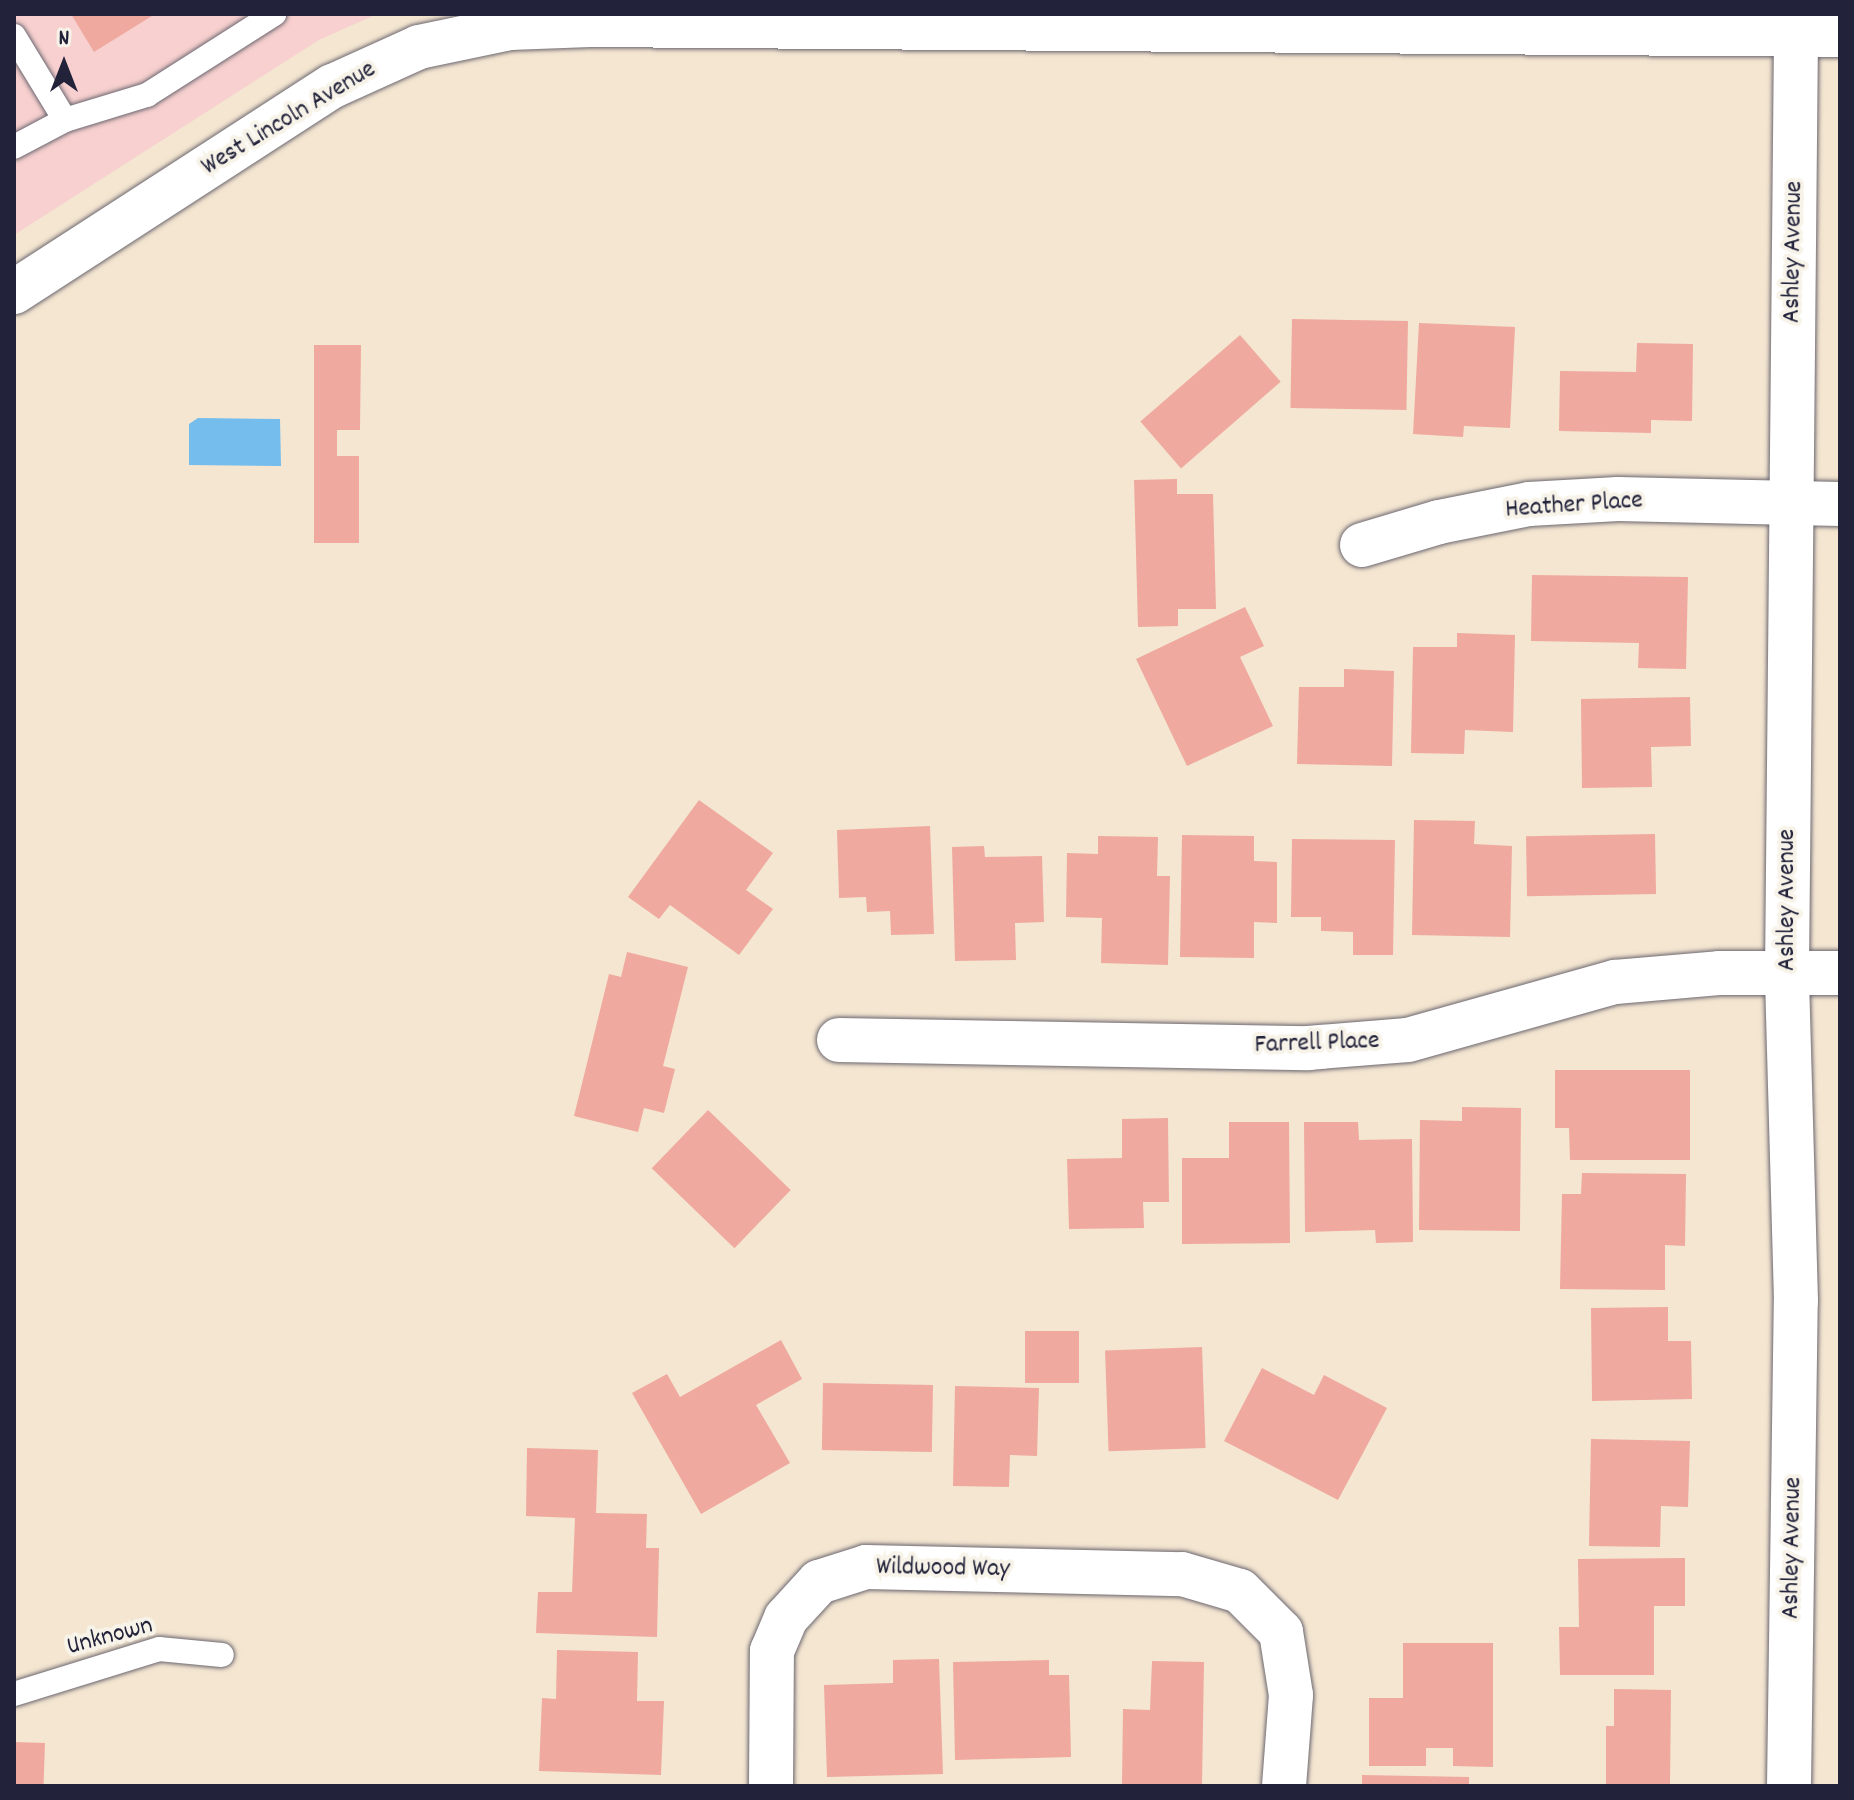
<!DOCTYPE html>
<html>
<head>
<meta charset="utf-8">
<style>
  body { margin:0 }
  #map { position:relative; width:1854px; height:1800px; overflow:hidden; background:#f4e6d1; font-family:Dekko,sans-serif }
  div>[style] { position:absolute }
  .built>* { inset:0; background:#f7d0cf }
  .water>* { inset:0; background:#74bded }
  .building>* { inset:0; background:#efa99f; transform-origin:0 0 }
  .roads { filter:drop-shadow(0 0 2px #6c6770) drop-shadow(0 0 2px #6c6770) }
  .lane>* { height:24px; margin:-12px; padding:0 12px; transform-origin:12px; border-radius:12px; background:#fff }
  .street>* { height:44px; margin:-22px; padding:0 22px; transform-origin:22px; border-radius:22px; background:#fff }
  .secondary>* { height:44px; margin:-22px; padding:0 22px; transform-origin:22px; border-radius:22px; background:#fff }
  span { translate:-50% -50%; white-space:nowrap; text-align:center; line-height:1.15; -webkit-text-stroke:8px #f7f3e8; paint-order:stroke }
  .street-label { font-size:26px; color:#22223b }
  .frame { position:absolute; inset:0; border:16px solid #22223b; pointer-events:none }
  .north { position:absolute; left:24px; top:24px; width:80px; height:80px; -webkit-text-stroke:6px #f7f3e8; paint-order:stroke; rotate:0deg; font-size:22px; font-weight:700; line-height:32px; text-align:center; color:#22223b }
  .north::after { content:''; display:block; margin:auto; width:28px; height:36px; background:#22223b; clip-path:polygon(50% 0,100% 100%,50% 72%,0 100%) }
</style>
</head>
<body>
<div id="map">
  <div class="built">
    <i style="clip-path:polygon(14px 14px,377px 14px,319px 40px,14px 235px)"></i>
  </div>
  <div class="water">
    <i style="clip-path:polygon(198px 418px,280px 419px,281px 466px,189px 465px,189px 424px)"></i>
  </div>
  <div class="building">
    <i style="clip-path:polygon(71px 14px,155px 14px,94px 52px)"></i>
    <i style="left:1292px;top:319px;width:116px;height:89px;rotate:1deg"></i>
    <i style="clip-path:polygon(1419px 323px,1515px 327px,1510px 428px,1464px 426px,1463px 437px,1413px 434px)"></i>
    <i style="left:1240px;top:335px;width:62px;height:132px;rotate:49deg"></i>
    <i style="clip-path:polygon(1637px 343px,1693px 344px,1692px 421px,1651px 420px,1651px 433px,1559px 431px,1560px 371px,1636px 372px)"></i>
    <i style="clip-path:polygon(314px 345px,361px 345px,360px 430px,337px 430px,337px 456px,359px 456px,359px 543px,314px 543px)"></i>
    <i style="clip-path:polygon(1177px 479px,1177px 494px,1213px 494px,1216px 609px,1178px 609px,1178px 626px,1138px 627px,1134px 480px)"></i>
    <i style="clip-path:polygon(1532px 575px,1688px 577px,1686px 669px,1638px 668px,1639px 643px,1531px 641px)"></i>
    <i style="clip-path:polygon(1245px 607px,1264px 646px,1240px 657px,1273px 726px,1187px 766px,1136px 659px)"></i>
    <i style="clip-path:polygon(1457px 633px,1515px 635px,1513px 732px,1465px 730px,1464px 754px,1411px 753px,1413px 647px,1457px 647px)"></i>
    <i style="clip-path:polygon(1344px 669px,1394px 671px,1392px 766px,1297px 764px,1299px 687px,1344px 687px)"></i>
    <i style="clip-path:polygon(1690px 697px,1691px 746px,1651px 747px,1652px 787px,1582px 788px,1581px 699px)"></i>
    <i style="clip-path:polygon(699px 800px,773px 853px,746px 890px,773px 909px,739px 955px,670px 905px,659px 919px,628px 897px)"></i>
    <i style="clip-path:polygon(1414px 820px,1475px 821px,1474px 844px,1512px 846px,1510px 937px,1412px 935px)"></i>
    <i style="clip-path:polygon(930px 826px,934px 934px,891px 935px,890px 911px,867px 912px,866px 897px,839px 898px,837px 830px)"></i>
    <i style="left:1655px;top:834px;width:60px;height:129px;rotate:89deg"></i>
    <i style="clip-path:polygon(1182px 835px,1254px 836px,1254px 861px,1277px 862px,1277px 923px,1254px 922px,1254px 958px,1180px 957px)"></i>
    <i style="clip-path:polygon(1098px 836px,1158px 837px,1157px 876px,1170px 876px,1168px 965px,1101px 963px,1102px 918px,1066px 917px,1067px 853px,1098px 854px)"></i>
    <i style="clip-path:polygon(1292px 839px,1395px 840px,1393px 955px,1353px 955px,1353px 932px,1321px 931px,1321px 917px,1291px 917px)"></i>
    <i style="clip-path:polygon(984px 846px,985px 857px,1042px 856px,1044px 922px,1015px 923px,1016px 960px,955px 961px,952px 847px)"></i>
    <i style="clip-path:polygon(627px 952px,688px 967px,663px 1066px,675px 1069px,664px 1113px,644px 1108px,638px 1132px,574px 1116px,609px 974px,621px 977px)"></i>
    <i style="clip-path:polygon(1555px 1070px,1690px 1070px,1690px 1160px,1570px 1160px,1569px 1128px,1555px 1128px)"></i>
    <i style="clip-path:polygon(1462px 1107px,1521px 1108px,1520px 1231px,1419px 1230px,1420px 1120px,1462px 1121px)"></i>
    <i style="left:708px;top:1110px;width:115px;height:81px;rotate:44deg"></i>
    <i style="clip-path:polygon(1168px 1118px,1169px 1202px,1143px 1202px,1144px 1228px,1069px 1229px,1067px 1159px,1122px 1158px,1122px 1119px)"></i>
    <i style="clip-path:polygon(1229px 1122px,1289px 1122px,1290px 1243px,1182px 1244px,1182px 1158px,1229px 1158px)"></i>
    <i style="clip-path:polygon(1304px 1122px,1358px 1122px,1359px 1140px,1412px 1139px,1413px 1242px,1376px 1243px,1375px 1230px,1305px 1232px)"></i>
    <i style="clip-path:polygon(1582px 1173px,1686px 1174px,1685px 1246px,1665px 1245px,1665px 1290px,1560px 1289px,1562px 1194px,1581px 1194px)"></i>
    <i style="clip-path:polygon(1668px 1307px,1668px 1341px,1691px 1341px,1692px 1399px,1592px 1401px,1591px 1308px)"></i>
    <i style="left:1079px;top:1331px;width:52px;height:54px;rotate:90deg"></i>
    <i style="clip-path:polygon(781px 1340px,802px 1379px,756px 1405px,790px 1463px,701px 1514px,632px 1393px,667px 1374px,680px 1397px)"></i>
    <i style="left:1202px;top:1347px;width:101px;height:97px;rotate:88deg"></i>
    <i style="clip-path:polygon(1262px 1368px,1314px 1395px,1324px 1375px,1387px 1408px,1338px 1500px,1224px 1441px)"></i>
    <i style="left:823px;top:1383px;width:110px;height:67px;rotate:1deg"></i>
    <i style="clip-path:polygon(955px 1386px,1039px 1388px,1037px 1456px,1010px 1455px,1009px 1487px,953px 1486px)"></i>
    <i style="clip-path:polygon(1591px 1439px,1690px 1441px,1688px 1507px,1661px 1506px,1660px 1547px,1589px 1546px)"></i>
    <i style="clip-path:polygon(527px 1448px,598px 1450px,596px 1513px,647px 1514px,646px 1548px,659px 1548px,657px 1637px,536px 1633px,538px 1592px,572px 1592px,575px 1518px,526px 1516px)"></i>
    <i style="clip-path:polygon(1685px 1558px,1685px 1606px,1654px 1606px,1654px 1675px,1560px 1675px,1559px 1627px,1579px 1627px,1578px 1559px)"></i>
    <i style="clip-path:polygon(1403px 1643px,1493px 1643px,1493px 1767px,1453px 1766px,1453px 1748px,1426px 1748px,1426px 1766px,1369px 1766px,1369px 1698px,1403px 1698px)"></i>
    <i style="clip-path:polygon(557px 1650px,638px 1652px,637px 1701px,664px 1701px,661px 1775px,539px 1771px,542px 1698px,556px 1699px)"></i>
    <i style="clip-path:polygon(939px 1659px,943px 1774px,827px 1777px,824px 1685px,893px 1683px,893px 1660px)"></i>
    <i style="clip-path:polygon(1049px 1660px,1049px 1675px,1069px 1675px,1071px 1757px,955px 1760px,953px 1662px)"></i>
    <i style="clip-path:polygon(1152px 1661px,1204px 1662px,1202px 1786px,1122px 1786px,1123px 1709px,1150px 1710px)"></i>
    <i style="clip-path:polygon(1614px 1689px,1671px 1690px,1670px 1786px,1606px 1786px,1606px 1726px,1614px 1726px)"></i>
    <i style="left:14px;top:1742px;width:31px;height:44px;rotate:2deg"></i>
    <i style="clip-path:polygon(1362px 1775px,1469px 1777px,1469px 1786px,1362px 1786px)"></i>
  </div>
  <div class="roads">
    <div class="lane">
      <i style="left:14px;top:36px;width:98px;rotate:58.7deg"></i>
      <i style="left:14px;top:147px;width:58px;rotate:-27.9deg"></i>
      <i style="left:65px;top:120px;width:86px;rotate:-17deg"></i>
      <i style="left:147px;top:95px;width:151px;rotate:-32.5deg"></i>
      <i style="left:14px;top:1694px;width:152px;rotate:-17.2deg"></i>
      <i style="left:159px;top:1649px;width:63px;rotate:5.4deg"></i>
    </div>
    <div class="street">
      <i style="left:14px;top:292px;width:380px;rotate:-32.9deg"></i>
      <i style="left:333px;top:86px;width:94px;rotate:-24.4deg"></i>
      <i style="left:419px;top:47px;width:93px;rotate:-11.8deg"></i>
      <i style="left:510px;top:28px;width:80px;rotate:-2.1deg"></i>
      <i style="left:590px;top:25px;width:1250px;rotate:0.46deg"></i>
      <i style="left:1362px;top:545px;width:80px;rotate:-16.6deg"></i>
      <i style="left:1439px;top:522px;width:92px;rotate:-11.3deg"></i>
      <i style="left:1529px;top:504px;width:89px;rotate:-3.2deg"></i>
      <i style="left:1618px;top:499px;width:222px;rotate:1.3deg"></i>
      <i style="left:839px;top:1040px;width:469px;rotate:1deg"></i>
      <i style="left:1308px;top:1048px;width:100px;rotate:-4.6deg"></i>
      <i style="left:1408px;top:1040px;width:215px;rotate:-15.7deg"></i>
      <i style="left:1615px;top:982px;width:104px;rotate:-4.9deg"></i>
      <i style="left:1719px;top:973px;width:121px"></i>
      <i style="left:771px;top:1786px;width:135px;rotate:-89.6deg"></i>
      <i style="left:772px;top:1651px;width:36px;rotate:-67deg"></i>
      <i style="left:786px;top:1618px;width:49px;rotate:-47.5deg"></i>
      <i style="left:819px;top:1582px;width:49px;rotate:-17.7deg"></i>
      <i style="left:866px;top:1567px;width:316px;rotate:1.3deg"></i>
      <i style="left:1182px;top:1574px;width:60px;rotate:16.3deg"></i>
      <i style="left:1240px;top:1591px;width:58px;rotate:45deg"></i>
      <i style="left:1281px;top:1632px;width:64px;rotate:81deg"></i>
      <i style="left:1291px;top:1695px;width:91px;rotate:94.4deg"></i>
      <i style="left:1789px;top:1786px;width:485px;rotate:-89.2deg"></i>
      <i style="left:1796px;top:1301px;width:328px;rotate:-91.6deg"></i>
      <i style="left:1787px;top:973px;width:938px;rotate:-89.45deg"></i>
    </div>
    <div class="secondary">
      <i style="left:1796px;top:35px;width:21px;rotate:-90deg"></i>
    </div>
  </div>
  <div class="street-label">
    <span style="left:289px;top:119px;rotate:-31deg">West Lincoln Avenue</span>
    <span style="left:1794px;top:252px;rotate:-89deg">Ashley Avenue</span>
    <span style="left:1574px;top:506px;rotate:-4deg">Heather Place</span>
    <span style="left:1788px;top:900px;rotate:-90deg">Ashley Avenue</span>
    <span style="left:1317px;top:1044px;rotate:-2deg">Farrell Place</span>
    <span style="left:1793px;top:1548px;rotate:-89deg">Ashley Avenue</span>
    <span style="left:943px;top:1569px;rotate:1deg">Wildwood Way</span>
    <span style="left:110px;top:1637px;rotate:-15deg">Unknown</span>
  </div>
  <div class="frame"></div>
  <div class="north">N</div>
</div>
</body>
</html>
